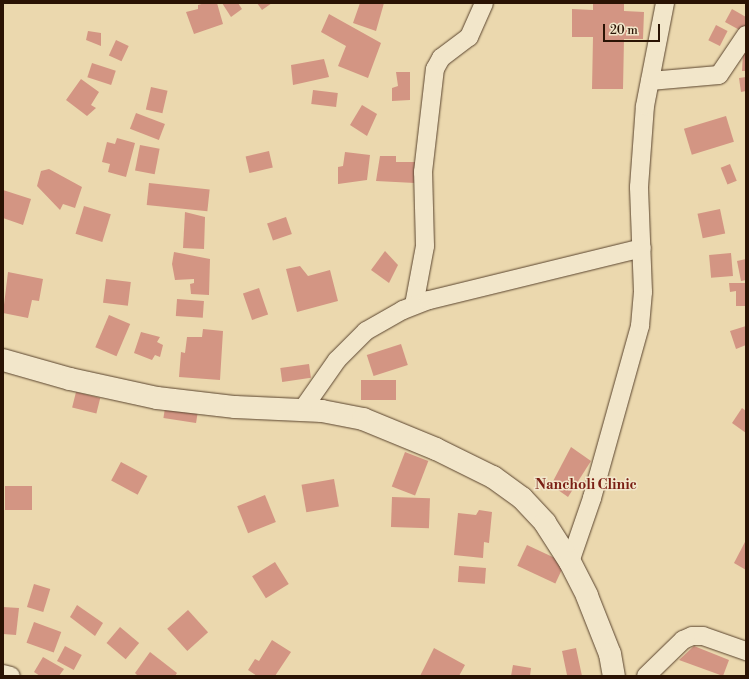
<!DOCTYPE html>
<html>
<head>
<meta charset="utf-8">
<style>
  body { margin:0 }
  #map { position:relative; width:749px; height:679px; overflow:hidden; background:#ebd8ae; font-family:"Libre Bodoni",serif }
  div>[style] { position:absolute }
  .building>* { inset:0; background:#d39583; transform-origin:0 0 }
  .roads { filter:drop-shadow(0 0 1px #5a442e) drop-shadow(0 0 1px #5a442e) }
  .minor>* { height:18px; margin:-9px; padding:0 9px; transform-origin:9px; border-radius:9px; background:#f2e6ca }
  .tertiary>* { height:22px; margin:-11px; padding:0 11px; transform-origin:11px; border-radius:11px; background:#f2e6ca }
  span { translate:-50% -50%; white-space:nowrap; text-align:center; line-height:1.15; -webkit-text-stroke:3px #f2e6ca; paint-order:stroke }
  .quarter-label { font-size:14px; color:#7a1f14; font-weight:700 }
  .frame { position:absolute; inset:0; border:4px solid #2a1304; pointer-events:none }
  .scale { position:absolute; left:603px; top:24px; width:57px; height:18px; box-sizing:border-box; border:2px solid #2a1304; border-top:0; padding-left:5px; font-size:12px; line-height:14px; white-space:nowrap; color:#2a1304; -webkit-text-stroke:3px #f2e6ca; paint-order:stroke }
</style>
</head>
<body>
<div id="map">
  <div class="building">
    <i style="clip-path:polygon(205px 3px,217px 3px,223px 24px,194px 34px,186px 12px,198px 9px,198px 5px)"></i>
    <i style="clip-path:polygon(222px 3px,238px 3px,242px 9px,231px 17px)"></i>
    <i style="clip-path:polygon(257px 3px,272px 3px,262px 10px)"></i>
    <i style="clip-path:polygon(360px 3px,384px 3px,376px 31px,353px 23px)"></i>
    <i style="clip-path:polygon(593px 3px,624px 3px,624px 11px,644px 12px,643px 39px,624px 39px,623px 89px,592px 89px,593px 37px,572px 37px,572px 9px,593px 10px)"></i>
    <i style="clip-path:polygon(732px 9px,746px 17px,745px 33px,725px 22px)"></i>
    <i style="clip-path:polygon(329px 14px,381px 43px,368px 78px,338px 66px,346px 46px,321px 32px)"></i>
    <i style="left:716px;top:25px;width:13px;height:17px;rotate:27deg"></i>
    <i style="clip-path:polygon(88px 31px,101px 33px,101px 46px,86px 40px)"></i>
    <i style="left:116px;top:40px;width:14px;height:17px;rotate:25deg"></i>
    <i style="clip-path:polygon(743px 53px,746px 53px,746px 71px,742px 71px)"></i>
    <i style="clip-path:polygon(324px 59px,329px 77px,293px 85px,291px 65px)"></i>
    <i style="left:92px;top:63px;width:25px;height:15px;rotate:18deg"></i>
    <i style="clip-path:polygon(396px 72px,410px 72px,410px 100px,392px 101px,392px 88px,398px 86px)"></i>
    <i style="clip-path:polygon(746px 77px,746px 91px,741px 92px,739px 78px)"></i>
    <i style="clip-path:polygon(81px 79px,99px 92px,91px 105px,96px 108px,87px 116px,66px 100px)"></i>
    <i style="left:151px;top:87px;width:17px;height:23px;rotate:13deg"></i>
    <i style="left:313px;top:90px;width:25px;height:14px;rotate:7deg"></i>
    <i style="clip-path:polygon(362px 105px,377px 114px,367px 136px,350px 125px)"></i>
    <i style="left:136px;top:113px;width:31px;height:17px;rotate:21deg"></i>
    <i style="left:726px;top:116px;width:27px;height:44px;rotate:73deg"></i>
    <i style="clip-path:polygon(117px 138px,135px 143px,126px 177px,108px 172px,110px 164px,102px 162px,107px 142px,115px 144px)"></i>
    <i style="left:140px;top:145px;width:20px;height:26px;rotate:11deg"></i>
    <i style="left:269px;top:151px;width:17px;height:24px;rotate:77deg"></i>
    <i style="clip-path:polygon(345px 152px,370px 155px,367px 180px,338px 184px,338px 167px,343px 166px)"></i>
    <i style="clip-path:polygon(380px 156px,396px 156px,396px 162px,417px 162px,415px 183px,376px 181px)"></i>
    <i style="left:730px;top:164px;width:18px;height:10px;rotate:68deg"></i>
    <i style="clip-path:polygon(49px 169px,82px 187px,75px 208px,63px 204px,60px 210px,37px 186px,41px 171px)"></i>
    <i style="left:149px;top:183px;width:61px;height:22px;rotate:6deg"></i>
    <i style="clip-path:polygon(3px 190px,31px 199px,23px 225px,3px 218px)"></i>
    <i style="left:84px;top:206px;width:28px;height:29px;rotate:17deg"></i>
    <i style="left:720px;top:209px;width:25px;height:23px;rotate:78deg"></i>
    <i style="clip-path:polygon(185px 212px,205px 217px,204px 249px,183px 248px)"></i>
    <i style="left:286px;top:217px;width:18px;height:20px;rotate:71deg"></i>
    <i style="clip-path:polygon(385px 251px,398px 265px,389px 283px,371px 270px)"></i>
    <i style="clip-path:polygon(174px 252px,210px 259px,209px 295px,191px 294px,190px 284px,194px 283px,194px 279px,175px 280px,172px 264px)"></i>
    <i style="left:731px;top:253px;width:23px;height:22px;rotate:85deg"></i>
    <i style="clip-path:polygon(746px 259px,746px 280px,741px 281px,737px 261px)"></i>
    <i style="clip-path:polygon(300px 266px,308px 276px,330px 270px,338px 301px,297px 312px,286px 269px)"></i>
    <i style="clip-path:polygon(8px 272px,43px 279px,39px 301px,32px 300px,28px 318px,3px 313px)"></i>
    <i style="left:106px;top:279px;width:25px;height:24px;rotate:7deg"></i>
    <i style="clip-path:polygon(729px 283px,746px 283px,746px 306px,736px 306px,736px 291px,730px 292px)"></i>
    <i style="left:259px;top:288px;width:28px;height:17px;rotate:71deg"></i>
    <i style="left:177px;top:299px;width:27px;height:17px;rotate:4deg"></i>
    <i style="left:109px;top:315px;width:23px;height:35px;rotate:23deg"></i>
    <i style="clip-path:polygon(746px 326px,746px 345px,736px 349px,730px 331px)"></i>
    <i style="clip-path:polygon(203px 329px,223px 331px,220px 380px,179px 377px,181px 352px,185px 353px,187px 337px,202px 337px)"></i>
    <i style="clip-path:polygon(141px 332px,160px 337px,157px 342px,163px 345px,160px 357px,155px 355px,152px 360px,134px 353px)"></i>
    <i style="left:401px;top:344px;width:22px;height:36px;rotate:72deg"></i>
    <i style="left:309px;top:364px;width:14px;height:29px;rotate:82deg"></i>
    <i style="left:361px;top:380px;width:35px;height:20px"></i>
    <i style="left:76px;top:392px;width:25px;height:16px;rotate:14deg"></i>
    <i style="left:165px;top:408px;width:33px;height:10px;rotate:9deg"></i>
    <i style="clip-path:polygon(742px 408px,746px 411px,746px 433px,732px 423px)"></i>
    <i style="clip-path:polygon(571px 447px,591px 461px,568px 497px,551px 485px)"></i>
    <i style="left:405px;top:452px;width:25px;height:37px;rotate:21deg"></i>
    <i style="left:121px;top:462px;width:30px;height:21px;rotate:28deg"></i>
    <i style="left:334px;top:479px;width:28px;height:33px;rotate:80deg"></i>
    <i style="left:5px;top:486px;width:27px;height:24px"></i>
    <i style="left:265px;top:495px;width:29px;height:30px;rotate:68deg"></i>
    <i style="left:392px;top:497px;width:38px;height:30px;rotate:2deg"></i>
    <i style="clip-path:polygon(479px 510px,492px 512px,489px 543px,484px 542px,483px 558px,454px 555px,458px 513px,476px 515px)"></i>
    <i style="clip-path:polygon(746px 540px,746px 570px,734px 563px)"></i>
    <i style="left:527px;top:545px;width:42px;height:23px;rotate:25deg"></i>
    <i style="left:275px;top:562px;width:26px;height:27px;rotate:58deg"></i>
    <i style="left:459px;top:566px;width:27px;height:16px;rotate:4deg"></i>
    <i style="left:34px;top:584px;width:17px;height:24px;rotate:17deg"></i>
    <i style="clip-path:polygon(77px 605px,103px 623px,95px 636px,70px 617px)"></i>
    <i style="clip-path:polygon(3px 607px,19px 608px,16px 635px,3px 634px)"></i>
    <i style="left:188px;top:610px;width:30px;height:28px;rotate:48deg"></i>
    <i style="left:34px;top:622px;width:29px;height:22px;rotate:20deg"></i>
    <i style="left:120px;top:627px;width:25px;height:21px;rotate:40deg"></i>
    <i style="clip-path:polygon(272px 640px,291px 652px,275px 676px,257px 676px,248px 670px,255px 659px,259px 661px)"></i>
    <i style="left:65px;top:646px;width:19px;height:17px;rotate:28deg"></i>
    <i style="clip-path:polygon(694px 646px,729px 660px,723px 676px,679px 660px)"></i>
    <i style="clip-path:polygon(434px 648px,465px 665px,459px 676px,420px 676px)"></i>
    <i style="clip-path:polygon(576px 648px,582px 676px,538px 676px,567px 675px,562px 651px)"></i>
    <i style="clip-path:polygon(150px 652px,177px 673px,175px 676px,138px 676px,135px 673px)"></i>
    <i style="clip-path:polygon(43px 657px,64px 669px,59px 676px,40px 676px,34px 672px)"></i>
    <i style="clip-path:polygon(513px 665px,531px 668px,530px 676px,511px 676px)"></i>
  </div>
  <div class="roads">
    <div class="minor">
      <i style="left:650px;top:81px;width:69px;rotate:-5deg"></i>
      <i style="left:719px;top:75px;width:48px;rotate:-56deg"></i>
      <i style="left:414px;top:305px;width:60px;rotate:-79.4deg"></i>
      <i style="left:425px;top:246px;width:74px;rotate:-91.5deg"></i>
      <i style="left:423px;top:172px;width:104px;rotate:-83.4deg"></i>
      <i style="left:435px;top:69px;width:13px;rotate:-61deg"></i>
      <i style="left:441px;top:58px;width:35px;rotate:-37deg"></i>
      <i style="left:469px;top:37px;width:37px;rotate:-66deg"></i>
      <i style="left:302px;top:410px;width:61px;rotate:-55deg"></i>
      <i style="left:337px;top:360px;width:41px;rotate:-45deg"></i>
      <i style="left:366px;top:331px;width:43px;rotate:-29.6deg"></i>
      <i style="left:403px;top:310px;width:28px;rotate:-21deg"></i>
      <i style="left:429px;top:300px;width:219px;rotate:-13.7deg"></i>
      <i style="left:570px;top:562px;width:68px;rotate:-71deg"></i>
      <i style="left:592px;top:498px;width:179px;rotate:-74.4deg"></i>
      <i style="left:640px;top:326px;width:34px;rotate:-85deg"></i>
      <i style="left:643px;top:292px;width:105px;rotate:-92.2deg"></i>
      <i style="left:639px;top:187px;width:81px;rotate:-85.8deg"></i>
      <i style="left:645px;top:106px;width:105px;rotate:-79deg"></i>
      <i style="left:3px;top:674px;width:8px;rotate:14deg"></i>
      <i style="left:646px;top:676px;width:52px;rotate:-44.2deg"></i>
      <i style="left:683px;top:640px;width:10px;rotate:-24deg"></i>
      <i style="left:692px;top:636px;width:11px"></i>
      <i style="left:703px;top:636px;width:46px;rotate:19.2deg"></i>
    </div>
    <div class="tertiary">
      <i style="left:3px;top:360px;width:70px;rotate:15.8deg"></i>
      <i style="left:70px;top:379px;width:89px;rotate:12.3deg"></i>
      <i style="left:157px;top:398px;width:79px;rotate:6.6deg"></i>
      <i style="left:235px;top:407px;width:87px;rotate:2.6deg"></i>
      <i style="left:322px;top:411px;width:42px;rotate:11deg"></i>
      <i style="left:363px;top:419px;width:79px;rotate:22.3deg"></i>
      <i style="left:436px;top:449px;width:64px;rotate:26.2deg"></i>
      <i style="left:493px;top:477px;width:36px;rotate:36deg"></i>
      <i style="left:522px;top:498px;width:34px;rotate:47deg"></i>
      <i style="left:545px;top:523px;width:46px;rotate:57.3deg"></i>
      <i style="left:570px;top:562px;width:38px;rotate:63deg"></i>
      <i style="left:587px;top:596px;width:62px;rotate:68.4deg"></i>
      <i style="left:610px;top:654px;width:22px;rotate:80deg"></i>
    </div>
  </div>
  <div class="quarter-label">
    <span style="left:586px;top:485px">Nancholi Clinic</span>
  </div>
  <div class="frame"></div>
  <div class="scale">20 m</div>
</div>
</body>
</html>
